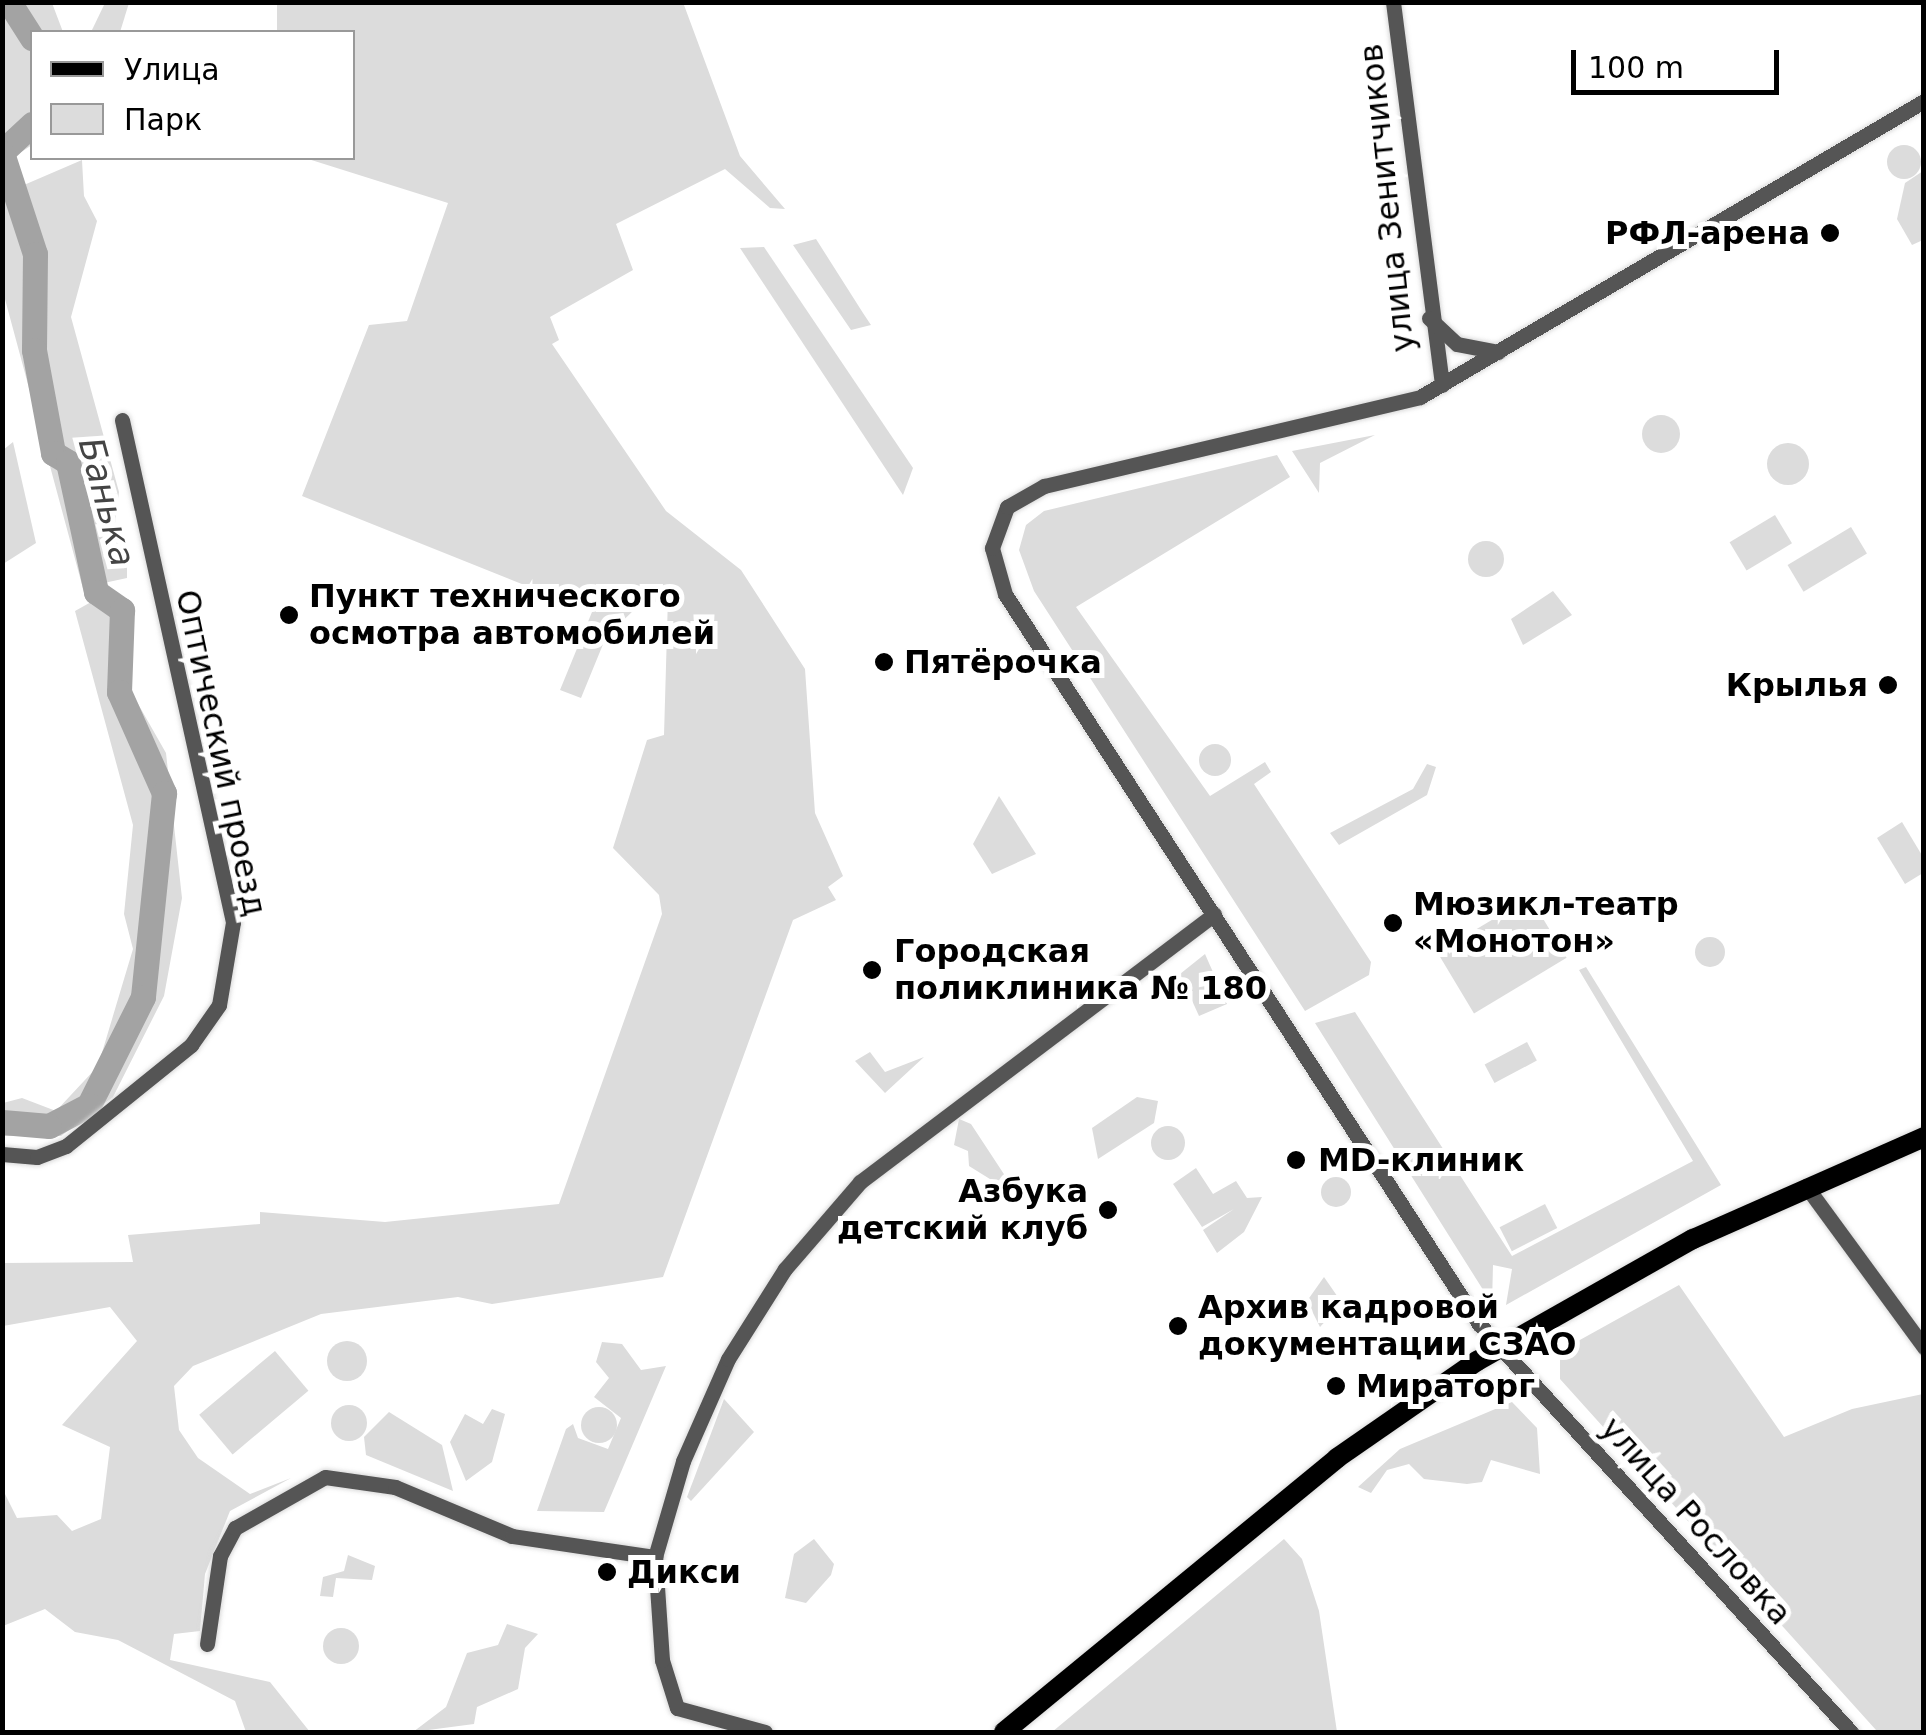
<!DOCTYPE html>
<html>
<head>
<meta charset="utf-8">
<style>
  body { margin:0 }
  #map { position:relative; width:1926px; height:1735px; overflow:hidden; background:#fff; font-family:"DejaVu Sans",sans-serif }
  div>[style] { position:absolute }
  .green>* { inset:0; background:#dcdcdc; transform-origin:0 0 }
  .round { border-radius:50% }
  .river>* { height:25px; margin:-12.5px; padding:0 12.5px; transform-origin:12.5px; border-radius:12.5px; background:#a3a3a3 }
  .roads { filter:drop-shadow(0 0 2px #dbdbdb) drop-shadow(0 0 2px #dbdbdb) }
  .minor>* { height:15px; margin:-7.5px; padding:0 7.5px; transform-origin:7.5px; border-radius:7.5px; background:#555 }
  .major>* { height:20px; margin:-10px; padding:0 10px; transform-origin:10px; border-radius:10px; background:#000 }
  .dots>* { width:28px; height:28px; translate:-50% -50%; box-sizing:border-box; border:5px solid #fff; border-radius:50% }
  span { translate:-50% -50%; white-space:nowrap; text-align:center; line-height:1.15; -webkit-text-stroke:10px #fff; paint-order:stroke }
  .street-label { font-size:32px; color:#000 }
  .poi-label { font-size:32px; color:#000; font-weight:700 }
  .right { translate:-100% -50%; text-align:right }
  .left { translate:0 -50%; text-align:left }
  .water-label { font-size:35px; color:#444; font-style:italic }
  .frame { position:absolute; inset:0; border:5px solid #000; pointer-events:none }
  .legend { position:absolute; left:30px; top:30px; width:325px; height:130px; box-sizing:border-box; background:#fff; border:2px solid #999; margin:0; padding:12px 18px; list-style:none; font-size:30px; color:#000 }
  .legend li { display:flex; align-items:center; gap:20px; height:50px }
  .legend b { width:50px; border:2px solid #999 }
  .scale { position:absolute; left:1571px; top:50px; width:208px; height:45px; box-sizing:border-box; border:5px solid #000; border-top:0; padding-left:12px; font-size:30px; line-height:35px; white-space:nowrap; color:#000; -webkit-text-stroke:8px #fff; paint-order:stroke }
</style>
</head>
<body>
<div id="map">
  <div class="green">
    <i style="clip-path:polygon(3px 2px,52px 3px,63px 32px,32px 32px,32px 145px,3px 164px)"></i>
    <i style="clip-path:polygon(105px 3px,129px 3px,120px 32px,91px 32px)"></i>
    <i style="clip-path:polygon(277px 3px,684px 5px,740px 156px,785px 209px,770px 208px,725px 169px,616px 224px,633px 270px,550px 317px,559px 340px,552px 344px,666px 511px,741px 570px,805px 669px,815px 813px,843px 876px,828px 887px,836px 900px,793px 920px,663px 1277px,492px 1304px,458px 1297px,321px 1314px,193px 1366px,174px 1386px,179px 1430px,198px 1458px,250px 1494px,291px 1478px,230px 1511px,205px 1574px,200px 1631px,174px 1634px,170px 1660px,270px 1682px,310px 1732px,246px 1732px,235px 1701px,118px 1640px,75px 1632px,45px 1609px,3px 1626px,3px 1490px,17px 1518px,57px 1515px,72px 1531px,101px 1519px,110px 1447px,62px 1425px,137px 1341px,110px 1307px,3px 1326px,3px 1263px,133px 1262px,128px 1235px,260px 1224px,260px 1212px,385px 1222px,559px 1204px,662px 914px,659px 895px,613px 848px,647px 740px,664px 735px,668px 597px,635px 609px,606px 637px,581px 698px,560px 690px,592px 612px,302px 496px,369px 325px,407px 321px,448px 203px,305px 158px,352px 158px,352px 32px,277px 30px)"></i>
    <i class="round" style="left:1887px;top:145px;width:34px;height:34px"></i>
    <i style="clip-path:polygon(82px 160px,84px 196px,97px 221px,71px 317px,119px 492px,114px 531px,127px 566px,127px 578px,90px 586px,85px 596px,2px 288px,3px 194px)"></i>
    <i style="clip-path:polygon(1923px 171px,1923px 240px,1912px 245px,1897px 219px,1905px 183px)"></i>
    <i style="clip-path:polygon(816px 239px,863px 313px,871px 325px,851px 330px,793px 245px)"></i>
    <i style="clip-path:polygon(764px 247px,913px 468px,903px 495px,740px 248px)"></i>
    <i class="round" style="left:1642px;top:415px;width:38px;height:38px"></i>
    <i style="clip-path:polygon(1375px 435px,1320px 463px,1319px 493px,1292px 451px)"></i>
    <i style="clip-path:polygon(13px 442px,36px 543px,3px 564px,3px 450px)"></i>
    <i class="round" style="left:1767px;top:443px;width:42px;height:42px"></i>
    <i style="clip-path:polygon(1277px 455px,1290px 477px,1076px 607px,1210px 796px,1265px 762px,1271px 772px,1254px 784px,1371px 962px,1369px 975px,1305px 1011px,1034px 591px,1019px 550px,1026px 525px,1044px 511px)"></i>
    <i style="left:1775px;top:515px;width:33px;height:53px;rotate:59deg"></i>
    <i style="left:1851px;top:527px;width:31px;height:74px;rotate:59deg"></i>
    <i class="round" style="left:1468px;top:541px;width:36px;height:36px"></i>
    <i style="clip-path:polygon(1553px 591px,1572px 615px,1523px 645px,1511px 619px)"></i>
    <i style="clip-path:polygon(109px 592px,129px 607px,125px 681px,166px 753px,182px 898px,164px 996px,113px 1097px,61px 1136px,3px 1136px,3px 1103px,22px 1098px,56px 1111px,98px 1066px,133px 949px,124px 914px,133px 825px,75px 611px)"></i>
    <i class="round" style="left:1199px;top:744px;width:32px;height:32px"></i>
    <i style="clip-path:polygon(1427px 764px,1436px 767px,1427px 795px,1339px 845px,1330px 833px,1413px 789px)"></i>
    <i style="clip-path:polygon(999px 796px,1036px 854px,992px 874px,973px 844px)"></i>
    <i style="clip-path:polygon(1902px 822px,1923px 857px,1923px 873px,1905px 884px,1877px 838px)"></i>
    <i style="left:1530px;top:897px;width:71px;height:108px;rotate:59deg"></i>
    <i class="round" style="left:1695px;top:937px;width:30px;height:30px"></i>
    <i style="clip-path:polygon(1205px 954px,1227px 1004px,1199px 1016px,1180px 974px)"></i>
    <i style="clip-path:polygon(1586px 967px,1721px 1185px,1506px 1305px,1512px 1269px,1493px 1265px,1492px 1304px,1315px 1023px,1355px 1012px,1512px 1256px,1693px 1161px,1579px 970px)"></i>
    <i style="left:1527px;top:1042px;width:21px;height:48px;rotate:62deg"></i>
    <i style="clip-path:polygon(870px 1052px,885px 1072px,924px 1057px,885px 1093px,855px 1061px)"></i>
    <i style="clip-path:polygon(1137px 1097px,1158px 1101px,1154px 1123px,1098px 1159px,1092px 1128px)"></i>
    <i style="clip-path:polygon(959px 1119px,971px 1124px,1019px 1197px,969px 1166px,968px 1151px,954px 1145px)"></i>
    <i class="round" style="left:1151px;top:1126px;width:34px;height:34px"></i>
    <i style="clip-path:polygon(1196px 1168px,1213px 1194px,1236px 1181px,1247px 1198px,1262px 1197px,1244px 1232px,1217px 1253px,1203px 1230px,1234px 1209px,1202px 1227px,1173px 1184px)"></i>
    <i class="round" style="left:1321px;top:1177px;width:30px;height:30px"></i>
    <i style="left:1545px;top:1204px;width:27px;height:51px;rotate:63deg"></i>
    <i style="clip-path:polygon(1324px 1277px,1342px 1303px,1320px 1327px,1307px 1301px)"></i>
    <i style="clip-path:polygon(1679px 1285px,1784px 1437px,1852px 1409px,1923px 1394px,1923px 1732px,1876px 1730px,1560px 1379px,1560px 1351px)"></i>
    <i class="round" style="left:327px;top:1341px;width:40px;height:40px"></i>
    <i style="clip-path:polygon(602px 1342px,622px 1344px,641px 1370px,666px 1366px,604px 1512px,537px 1511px,566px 1429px,573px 1424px,578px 1438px,608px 1449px,621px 1418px,594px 1397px,609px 1378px,596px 1362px)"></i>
    <i style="left:275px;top:1351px;width:52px;height:99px;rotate:50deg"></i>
    <i style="clip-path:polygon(724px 1399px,754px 1432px,691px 1501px,687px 1497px)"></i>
    <i style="clip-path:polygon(1512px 1402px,1537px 1428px,1540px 1474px,1491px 1460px,1482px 1482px,1467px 1484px,1424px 1479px,1409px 1464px,1387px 1470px,1371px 1493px,1358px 1487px,1400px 1449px)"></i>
    <i class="round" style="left:331px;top:1405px;width:36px;height:36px"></i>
    <i class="round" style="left:581px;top:1407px;width:36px;height:36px"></i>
    <i style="clip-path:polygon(492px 1409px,505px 1414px,492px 1462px,466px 1481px,450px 1442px,465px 1414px,483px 1424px)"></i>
    <i style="clip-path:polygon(389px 1412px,442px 1445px,453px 1491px,366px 1455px,364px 1437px)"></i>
    <i style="clip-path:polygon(814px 1539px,834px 1564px,831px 1575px,806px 1603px,785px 1598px,794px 1554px)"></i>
    <i style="clip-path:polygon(1284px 1539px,1302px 1559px,1319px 1611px,1337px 1732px,1052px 1732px)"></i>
    <i style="clip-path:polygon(348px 1555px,375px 1566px,372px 1580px,336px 1578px,333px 1597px,320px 1596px,323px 1577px,344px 1571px)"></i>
    <i style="clip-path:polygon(507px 1624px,538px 1634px,525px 1648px,518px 1689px,477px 1707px,474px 1724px,413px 1732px,446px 1707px,467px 1653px,498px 1645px)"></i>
    <i class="round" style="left:323px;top:1628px;width:36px;height:36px"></i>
  </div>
  <div class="river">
    <i style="left:9px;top:2px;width:43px;rotate:57.4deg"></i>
    <i style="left:2px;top:152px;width:41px;rotate:-43deg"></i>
    <i style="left:2px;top:153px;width:106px;rotate:71.9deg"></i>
    <i style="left:35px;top:254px;width:96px;rotate:90.6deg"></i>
    <i style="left:34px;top:350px;width:105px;rotate:79.5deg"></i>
    <i style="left:53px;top:453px;width:17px;rotate:31deg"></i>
    <i style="left:68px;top:462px;width:133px;rotate:77.8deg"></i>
    <i style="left:96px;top:592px;width:32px;rotate:35deg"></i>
    <i style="left:122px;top:610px;width:82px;rotate:92.1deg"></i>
    <i style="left:119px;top:692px;width:111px;rotate:66deg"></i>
    <i style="left:164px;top:793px;width:205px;rotate:95.9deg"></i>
    <i style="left:143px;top:997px;width:121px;rotate:116.6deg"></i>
    <i style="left:89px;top:1105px;width:45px;rotate:152.3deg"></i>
    <i style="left:49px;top:1126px;width:47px;rotate:-175.1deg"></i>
  </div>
  <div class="roads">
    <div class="minor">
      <i style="left:1393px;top:2px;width:386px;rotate:82.7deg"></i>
      <i style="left:1429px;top:318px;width:38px;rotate:43deg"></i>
      <i style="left:1457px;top:344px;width:42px;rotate:11deg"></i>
      <i style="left:2px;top:1154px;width:35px;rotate:5deg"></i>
      <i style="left:37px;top:1157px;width:31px;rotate:-21deg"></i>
      <i style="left:66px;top:1146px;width:161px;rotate:-38.9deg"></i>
      <i style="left:191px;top:1045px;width:49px;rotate:-55deg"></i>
      <i style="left:219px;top:1005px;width:84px;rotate:-80.4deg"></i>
      <i style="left:233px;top:922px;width:514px;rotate:-102.47deg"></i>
      <i style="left:1806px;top:1186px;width:200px;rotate:53.8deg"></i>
      <i style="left:207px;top:1644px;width:89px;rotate:-81.6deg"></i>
      <i style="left:220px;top:1556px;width:32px;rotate:-62deg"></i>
      <i style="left:235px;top:1528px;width:103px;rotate:-29.5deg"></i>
      <i style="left:325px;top:1477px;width:71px;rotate:8.1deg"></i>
      <i style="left:395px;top:1487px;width:127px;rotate:22.7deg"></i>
      <i style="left:512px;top:1536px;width:145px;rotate:8.4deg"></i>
      <i style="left:765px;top:1732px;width:91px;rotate:-164.7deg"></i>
      <i style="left:677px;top:1708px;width:50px;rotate:-107.4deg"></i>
      <i style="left:662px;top:1660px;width:103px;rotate:-93.9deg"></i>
      <i style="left:655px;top:1557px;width:100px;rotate:-73.7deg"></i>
      <i style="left:683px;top:1461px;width:111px;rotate:-66.2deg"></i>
      <i style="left:728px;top:1359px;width:107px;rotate:-57.7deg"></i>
      <i style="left:785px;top:1269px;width:115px;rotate:-49.2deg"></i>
      <i style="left:860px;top:1182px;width:444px;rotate:-37.1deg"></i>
      <i style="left:1851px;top:1732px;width:552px;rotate:-132.36deg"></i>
      <i style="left:1479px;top:1324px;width:870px;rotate:-123deg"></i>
      <i style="left:1005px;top:594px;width:48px;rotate:-105.8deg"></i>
      <i style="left:992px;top:548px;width:44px;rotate:-69.9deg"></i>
      <i style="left:1007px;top:507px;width:43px;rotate:-29.6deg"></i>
      <i style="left:1044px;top:486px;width:386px;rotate:-13.3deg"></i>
      <i style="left:1420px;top:397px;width:584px;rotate:-30.43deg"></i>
    </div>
    <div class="major">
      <i style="left:1004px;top:1732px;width:431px;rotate:-39.4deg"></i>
      <i style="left:1337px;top:1458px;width:170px;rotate:-34.7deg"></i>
      <i style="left:1477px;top:1361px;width:248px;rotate:-29.5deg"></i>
      <i style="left:1693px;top:1239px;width:253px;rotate:-23.8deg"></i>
    </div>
  </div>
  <div class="dots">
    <i style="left:1830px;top:233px;background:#000"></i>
    <i style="left:289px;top:615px;background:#000"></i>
    <i style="left:884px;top:662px;background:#000"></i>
    <i style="left:1888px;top:685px;background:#000"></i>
    <i style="left:1393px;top:923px;background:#000"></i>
    <i style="left:872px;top:970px;background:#000"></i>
    <i style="left:1296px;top:1160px;background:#000"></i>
    <i style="left:1108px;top:1210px;background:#000"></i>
    <i style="left:1178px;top:1326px;background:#000"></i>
    <i style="left:1336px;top:1386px;background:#000"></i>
    <i style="left:607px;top:1572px;background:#000"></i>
  </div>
  <div class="street-label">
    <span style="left:1387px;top:198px;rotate:-96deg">улица Зенитчиков</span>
    <span style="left:221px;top:753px;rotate:78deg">Оптический проезд</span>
    <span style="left:1696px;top:1521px;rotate:48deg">улица Рословка</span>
  </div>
  <div class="poi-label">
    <span class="right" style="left:1810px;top:233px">РФЛ-арена</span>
    <span class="left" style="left:309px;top:615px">Пункт технического<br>осмотра автомобилей</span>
    <span class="left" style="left:904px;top:662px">Пятёрочка</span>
    <span class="right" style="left:1868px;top:685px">Крылья</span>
    <span class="left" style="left:1413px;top:923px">Мюзикл-театр<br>«Монотон»</span>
    <span class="left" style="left:894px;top:970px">Городская<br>поликлиника № 180</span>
    <span class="left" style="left:1318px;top:1160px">MD-клиник</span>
    <span class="right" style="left:1088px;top:1210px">Азбука<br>детский клуб</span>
    <span class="left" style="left:1198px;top:1326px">Архив кадровой<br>документации СЗАО</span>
    <span class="left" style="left:1356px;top:1386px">Мираторг</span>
    <span class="left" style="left:627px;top:1572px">Дикси</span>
  </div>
  <div class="water-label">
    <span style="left:107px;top:502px;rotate:75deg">Банька</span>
  </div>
  <div class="frame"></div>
  <ul class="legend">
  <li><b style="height:12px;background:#000"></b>Улица</li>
  <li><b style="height:28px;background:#dcdcdc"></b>Парк</li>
  </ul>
  <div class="scale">100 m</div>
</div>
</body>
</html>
